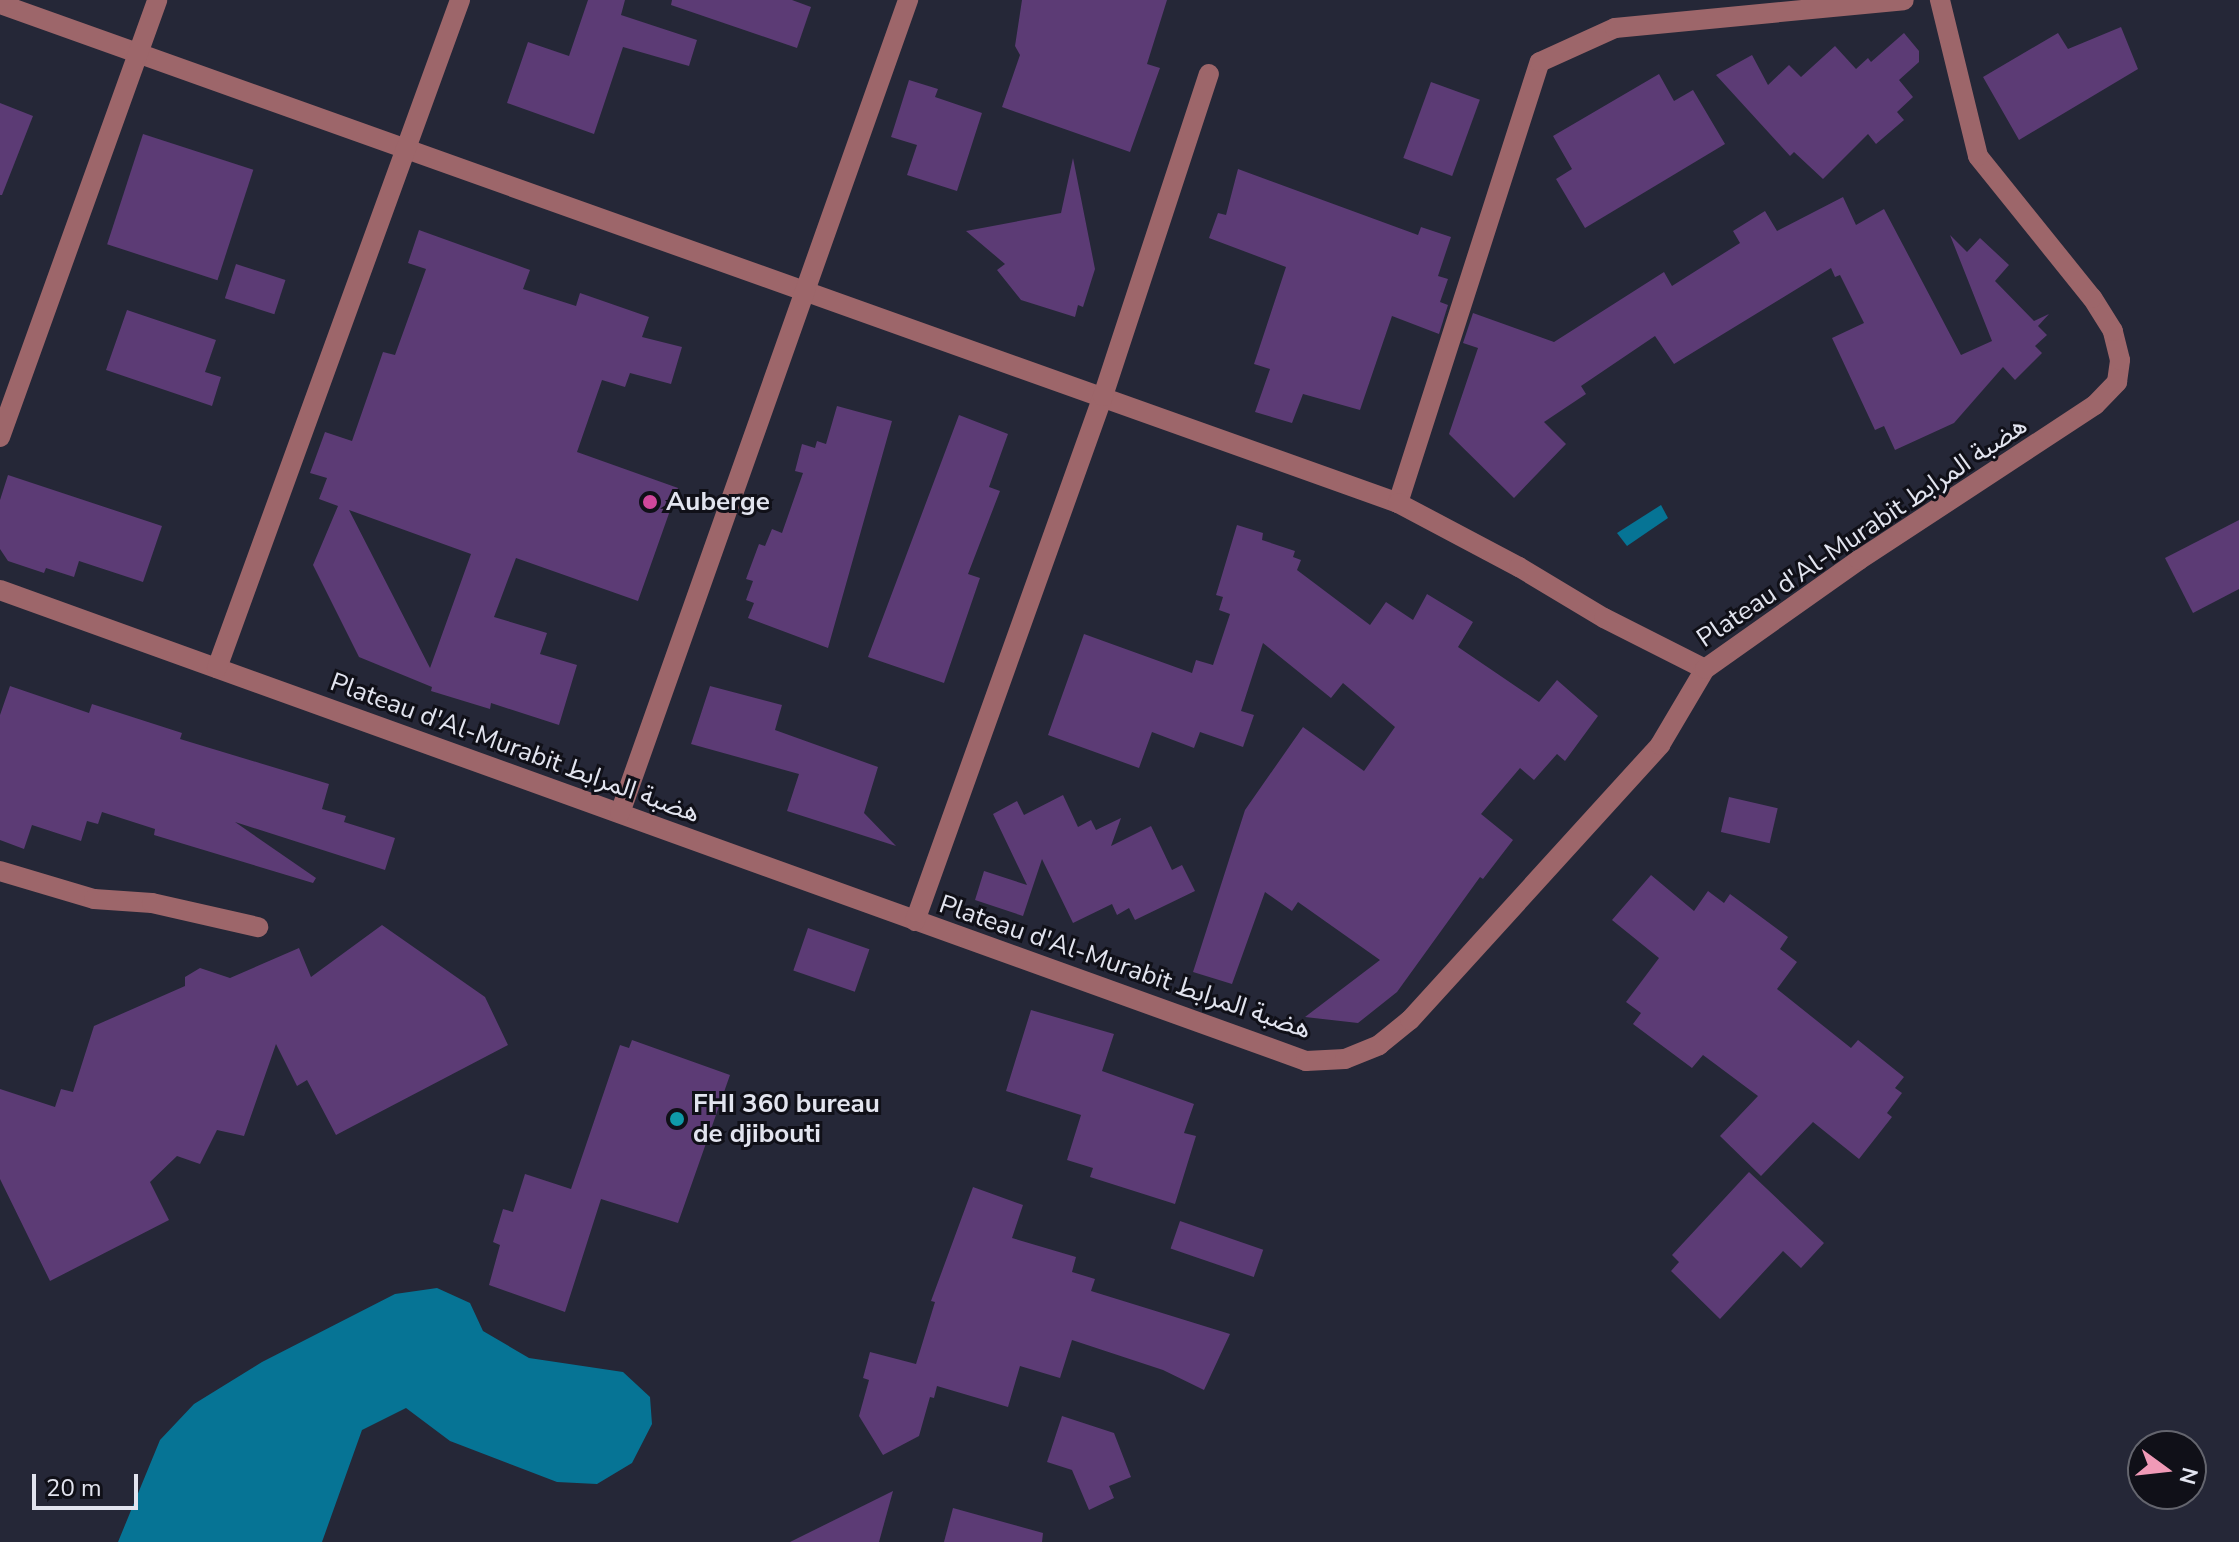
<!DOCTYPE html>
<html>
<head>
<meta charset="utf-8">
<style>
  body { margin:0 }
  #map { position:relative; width:2239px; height:1542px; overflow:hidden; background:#252737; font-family:"Nunito Sans","Noto Sans Arabic",sans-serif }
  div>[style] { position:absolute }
  .water>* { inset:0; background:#067495 }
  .building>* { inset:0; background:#5c3b75; transform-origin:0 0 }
  .minor>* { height:20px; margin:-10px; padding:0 10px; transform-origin:10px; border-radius:10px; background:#9d666a }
  .dots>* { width:22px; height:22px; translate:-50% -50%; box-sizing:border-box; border:4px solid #101018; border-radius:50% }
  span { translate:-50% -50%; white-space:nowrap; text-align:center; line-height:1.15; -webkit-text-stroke:6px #101018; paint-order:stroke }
  .poi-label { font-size:26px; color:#e2e4ef; font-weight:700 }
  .left { translate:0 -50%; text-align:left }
  .street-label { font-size:26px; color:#e2e4ef }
  .north { position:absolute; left:2127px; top:1430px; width:80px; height:80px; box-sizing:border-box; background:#101018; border:2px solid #64656e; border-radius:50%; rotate:105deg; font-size:22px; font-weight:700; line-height:32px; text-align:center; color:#e2e4ef }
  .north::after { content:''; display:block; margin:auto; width:28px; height:36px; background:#f09ab7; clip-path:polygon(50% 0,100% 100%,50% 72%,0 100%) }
  .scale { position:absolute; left:32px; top:1474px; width:106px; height:36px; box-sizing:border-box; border:4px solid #e2e4ef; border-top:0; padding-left:10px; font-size:24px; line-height:28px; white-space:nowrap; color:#e2e4ef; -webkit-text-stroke:6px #101018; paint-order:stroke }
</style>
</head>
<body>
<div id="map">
  <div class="water">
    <i style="clip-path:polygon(1661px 505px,1668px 518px,1627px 546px,1617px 533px)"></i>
    <i style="clip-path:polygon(437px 1288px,470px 1303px,483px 1331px,529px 1358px,623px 1372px,650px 1397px,652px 1424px,632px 1463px,597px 1484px,557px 1482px,450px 1441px,406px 1408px,362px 1430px,322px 1542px,118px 1542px,160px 1440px,194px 1404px,262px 1362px,395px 1294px)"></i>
  </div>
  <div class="building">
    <i style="clip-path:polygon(588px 0,625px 0,621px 15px,697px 40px,689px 66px,623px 47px,594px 134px,507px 103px,528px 42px,569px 56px)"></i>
    <i style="clip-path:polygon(672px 0,792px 0,811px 7px,797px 48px,671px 5px)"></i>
    <i style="clip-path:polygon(1022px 0,1167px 0,1147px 64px,1160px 68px,1130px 152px,1002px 107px,1020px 55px,1015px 46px)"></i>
    <i style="clip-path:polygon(2121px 27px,2138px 69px,2019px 140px,1983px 77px,2058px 33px,2068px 49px)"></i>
    <i style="clip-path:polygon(1904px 33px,1919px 51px,1919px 62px,1899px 80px,1913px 97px,1897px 112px,1904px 120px,1876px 144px,1868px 134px,1823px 179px,1794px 152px,1790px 156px,1716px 75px,1752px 55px,1768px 85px,1789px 65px,1801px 77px,1835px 46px,1856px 69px,1868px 58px,1871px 62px)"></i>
    <i style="clip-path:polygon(1659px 74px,1674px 101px,1693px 90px,1725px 144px,1585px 228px,1556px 179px,1572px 169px,1553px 136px)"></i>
    <i style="clip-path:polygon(909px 80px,938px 89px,935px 97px,982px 113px,957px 191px,907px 175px,917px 145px,891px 137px)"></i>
    <i style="left:1431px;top:82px;width:52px;height:81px;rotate:20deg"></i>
    <i style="clip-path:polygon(0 103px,33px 116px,2px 195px,0 195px)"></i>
    <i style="left:143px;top:134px;width:116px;height:116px;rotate:18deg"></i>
    <i style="clip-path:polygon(1073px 158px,1095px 269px,1083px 307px,1078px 305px,1075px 317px,1021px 300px,997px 270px,1005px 264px,966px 231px,1061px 213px)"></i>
    <i style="clip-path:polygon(1238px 169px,1418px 235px,1421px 227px,1451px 237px,1438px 276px,1448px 279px,1440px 302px,1448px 305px,1439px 334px,1392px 316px,1360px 410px,1303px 394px,1292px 423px,1255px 412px,1270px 369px,1254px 364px,1286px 267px,1209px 238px,1218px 213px,1226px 215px)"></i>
    <i style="clip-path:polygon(1843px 197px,1856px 225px,1884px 209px,1961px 355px,1992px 341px,1950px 235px,1967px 252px,1980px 238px,2009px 265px,1995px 281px,2034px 321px,2049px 314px,2038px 326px,2047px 335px,2035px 346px,2042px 353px,2015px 380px,2003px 367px,1954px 423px,1895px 450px,1884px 426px,1875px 430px,1832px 338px,1864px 323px,1840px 275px,1835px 277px,1831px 268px,1674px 364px,1655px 336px,1581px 386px,1586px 394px,1544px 422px,1566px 444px,1514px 498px,1449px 434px,1478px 348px,1463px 343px,1473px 313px,1554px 342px,1664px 272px,1672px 286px,1740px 243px,1733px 231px,1765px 211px,1777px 231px)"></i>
    <i style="clip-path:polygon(evenodd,419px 230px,530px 270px,523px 289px,576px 306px,580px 293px,649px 317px,642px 337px,682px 347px,671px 384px,630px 373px,625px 387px,602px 380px,577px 452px,678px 488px,638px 601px,516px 558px,494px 617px,547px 633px,540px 654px,577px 665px,559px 725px,491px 703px,490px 709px,431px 691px,432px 687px,359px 657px,313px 565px,338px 506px,319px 499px,327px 478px,310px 473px,325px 432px,352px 441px,383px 352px,395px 355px,426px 269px,408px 263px,419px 230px,349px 510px,471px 554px,430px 668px,349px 510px)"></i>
    <i style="left:236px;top:264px;width:52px;height:36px;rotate:18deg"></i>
    <i style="clip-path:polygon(127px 310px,216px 340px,205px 372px,221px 377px,212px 406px,106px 370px)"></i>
    <i style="clip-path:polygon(837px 406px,892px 421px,828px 648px,748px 618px,754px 603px,746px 600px,753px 581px,746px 579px,759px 544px,765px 546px,772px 529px,782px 533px,803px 473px,795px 471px,802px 444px,815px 448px,817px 441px,826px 444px)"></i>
    <i style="clip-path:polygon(959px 415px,1008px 434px,989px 487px,1000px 491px,968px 574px,980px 578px,944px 683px,868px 657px)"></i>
    <i style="clip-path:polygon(8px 475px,162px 526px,143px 582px,79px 561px,74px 577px,46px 568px,44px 573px,8px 561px,0 549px,0 500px)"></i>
    <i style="clip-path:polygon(2239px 520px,2239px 589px,2193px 613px,2165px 558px)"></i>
    <i style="clip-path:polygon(1237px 525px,1263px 533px,1262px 540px,1295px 551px,1293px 557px,1301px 560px,1297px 570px,1370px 625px,1386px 602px,1413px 620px,1427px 594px,1473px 622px,1458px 647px,1539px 702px,1557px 680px,1598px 716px,1565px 761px,1557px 754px,1534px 780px,1520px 768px,1481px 814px,1513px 840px,1483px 879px,1480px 877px,1397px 992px,1358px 1023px,1305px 1017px,1380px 960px,1298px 902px,1292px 911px,1265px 892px,1232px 984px,1193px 972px,1245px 810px,1303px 727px,1364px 771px,1395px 727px,1343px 683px,1331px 698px,1263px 643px,1241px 711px,1254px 715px,1243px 747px,1200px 732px,1194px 748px,1152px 732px,1139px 768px,1048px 735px,1084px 634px,1192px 673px,1196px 660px,1213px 665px,1230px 614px,1219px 610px,1223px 597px,1216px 595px)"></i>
    <i style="clip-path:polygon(10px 686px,89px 713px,92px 704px,182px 733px,180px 739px,329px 784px,322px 809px,346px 816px,344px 822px,395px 838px,385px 870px,235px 822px,316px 878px,313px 883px,154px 835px,155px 829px,102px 812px,98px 824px,87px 821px,81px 841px,32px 825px,24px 849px,0 840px,0 715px)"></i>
    <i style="clip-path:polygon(710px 686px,782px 705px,775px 730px,878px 767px,864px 813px,896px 846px,787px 811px,799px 774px,691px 744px)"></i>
    <i style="clip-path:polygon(1063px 795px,1078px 827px,1091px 820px,1096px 830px,1121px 818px,1111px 846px,1151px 826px,1172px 870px,1182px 865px,1195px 891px,1135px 920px,1129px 908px,1117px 915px,1112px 904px,1073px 923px,1042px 859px,1023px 916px,975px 900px,984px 871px,1027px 885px,993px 814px,1017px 801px,1024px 815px)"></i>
    <i style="left:1729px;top:797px;width:50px;height:36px;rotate:13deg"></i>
    <i style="clip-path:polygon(1651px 875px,1694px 911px,1708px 891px,1724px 903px,1730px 894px,1788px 937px,1780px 949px,1797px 962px,1777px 989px,1851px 1048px,1858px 1040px,1904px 1077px,1895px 1088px,1902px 1093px,1887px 1113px,1892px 1117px,1859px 1159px,1813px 1122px,1761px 1176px,1720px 1136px,1758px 1096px,1703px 1055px,1692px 1068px,1633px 1024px,1641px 1013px,1626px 1002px,1659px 958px,1612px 920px)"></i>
    <i style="clip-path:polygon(382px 925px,485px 997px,508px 1045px,336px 1135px,307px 1080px,297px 1086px,276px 1044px,244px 1136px,217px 1130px,200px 1164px,177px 1156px,150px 1182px,169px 1220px,50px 1281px,0 1179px,0 1089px,55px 1107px,61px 1089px,73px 1092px,94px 1026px,185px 986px,185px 977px,200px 968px,230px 978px,299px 948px,311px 977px)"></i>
    <i style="left:808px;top:928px;width:65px;height:45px;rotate:19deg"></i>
    <i style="clip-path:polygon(1031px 1010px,1114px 1034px,1102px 1071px,1194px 1104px,1184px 1133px,1196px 1136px,1175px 1204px,1090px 1177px,1093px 1168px,1067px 1160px,1081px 1115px,1006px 1091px)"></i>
    <i style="clip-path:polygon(632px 1040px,730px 1075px,678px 1223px,601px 1199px,565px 1312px,489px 1285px,500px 1245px,493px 1242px,503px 1209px,513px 1212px,525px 1174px,571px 1189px,620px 1045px,629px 1048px)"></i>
    <i style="clip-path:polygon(1749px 1172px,1824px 1243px,1801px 1268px,1783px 1251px,1720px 1319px,1671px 1271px,1679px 1262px,1672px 1255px)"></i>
    <i style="clip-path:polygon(973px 1187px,1023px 1205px,1012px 1238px,1076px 1257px,1072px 1272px,1095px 1279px,1091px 1291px,1230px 1334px,1204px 1390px,1163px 1370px,1072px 1340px,1060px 1378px,1020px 1366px,1008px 1407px,937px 1386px,934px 1398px,930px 1397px,919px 1436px,883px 1455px,859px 1416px,869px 1380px,863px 1378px,870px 1352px,916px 1364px,935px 1302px,931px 1301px)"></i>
    <i style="left:1180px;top:1221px;width:88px;height:29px;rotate:19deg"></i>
    <i style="clip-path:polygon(1062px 1416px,1114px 1433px,1131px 1477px,1109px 1486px,1114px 1498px,1089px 1510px,1072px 1470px,1047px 1462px)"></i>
    <i style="clip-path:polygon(893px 1491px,879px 1542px,790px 1542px)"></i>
    <i style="clip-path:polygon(953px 1508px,1043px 1533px,1042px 1542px,944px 1542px)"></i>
  </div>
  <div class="minor">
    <i style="left:0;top:4px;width:1484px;rotate:19.64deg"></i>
    <i style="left:1398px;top:503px;width:463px;rotate:-72.2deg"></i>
    <i style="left:1540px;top:62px;width:82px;rotate:-24.4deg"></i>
    <i style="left:1615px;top:28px;width:290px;rotate:-5.5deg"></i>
    <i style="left:0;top:437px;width:464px;rotate:-70.2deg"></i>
    <i style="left:1398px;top:503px;width:137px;rotate:27.9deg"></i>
    <i style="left:1519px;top:567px;width:99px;rotate:31deg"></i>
    <i style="left:1604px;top:618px;width:113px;rotate:26.8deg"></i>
    <i style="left:0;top:590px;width:1388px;rotate:19.83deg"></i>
    <i style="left:1306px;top:1061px;width:39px;rotate:-3deg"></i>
    <i style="left:1345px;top:1059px;width:37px;rotate:-22deg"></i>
    <i style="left:1379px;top:1045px;width:40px;rotate:-39deg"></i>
    <i style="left:1410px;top:1020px;width:372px;rotate:-47.7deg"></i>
    <i style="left:1660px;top:745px;width:88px;rotate:-59.4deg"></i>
    <i style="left:1705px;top:669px;width:189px;rotate:-35.3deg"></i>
    <i style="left:1859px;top:560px;width:282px;rotate:-33.3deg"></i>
    <i style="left:2095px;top:405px;width:32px;rotate:-46deg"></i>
    <i style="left:2117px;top:382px;width:22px;rotate:-82deg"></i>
    <i style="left:2120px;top:360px;width:30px;rotate:-104deg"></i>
    <i style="left:2113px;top:331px;width:39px;rotate:-122deg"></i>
    <i style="left:2092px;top:298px;width:182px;rotate:-128.8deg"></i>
    <i style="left:1978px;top:156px;width:161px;rotate:-103.7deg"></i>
    <i style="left:217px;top:668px;width:711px;rotate:-70.01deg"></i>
    <i style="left:620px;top:813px;width:863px;rotate:-70.49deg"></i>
    <i style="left:0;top:871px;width:98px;rotate:16.6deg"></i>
    <i style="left:94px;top:899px;width:58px;rotate:3.9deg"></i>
    <i style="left:152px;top:903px;width:109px;rotate:12.8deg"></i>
    <i style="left:915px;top:921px;width:558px;rotate:-70.3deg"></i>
    <i style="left:1103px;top:396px;width:339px;rotate:-71.8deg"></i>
  </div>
  <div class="dots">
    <i style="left:650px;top:502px;background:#d1479c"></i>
    <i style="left:677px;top:1119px;background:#0f9aa8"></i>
  </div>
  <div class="poi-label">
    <span class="left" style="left:666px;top:502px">Auberge</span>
    <span class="left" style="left:693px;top:1119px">FHI 360 bureau<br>de djibouti</span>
  </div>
  <div class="street-label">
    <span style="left:1862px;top:532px;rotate:-34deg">Plateau d'Al-Murabit هضبة المرابط</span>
    <span style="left:515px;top:748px;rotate:20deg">Plateau d'Al-Murabit هضبة المرابط</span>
    <span style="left:1125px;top:967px;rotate:19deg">Plateau d'Al-Murabit هضبة المرابط</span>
  </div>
  <div class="north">N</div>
  <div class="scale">20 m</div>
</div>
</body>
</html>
